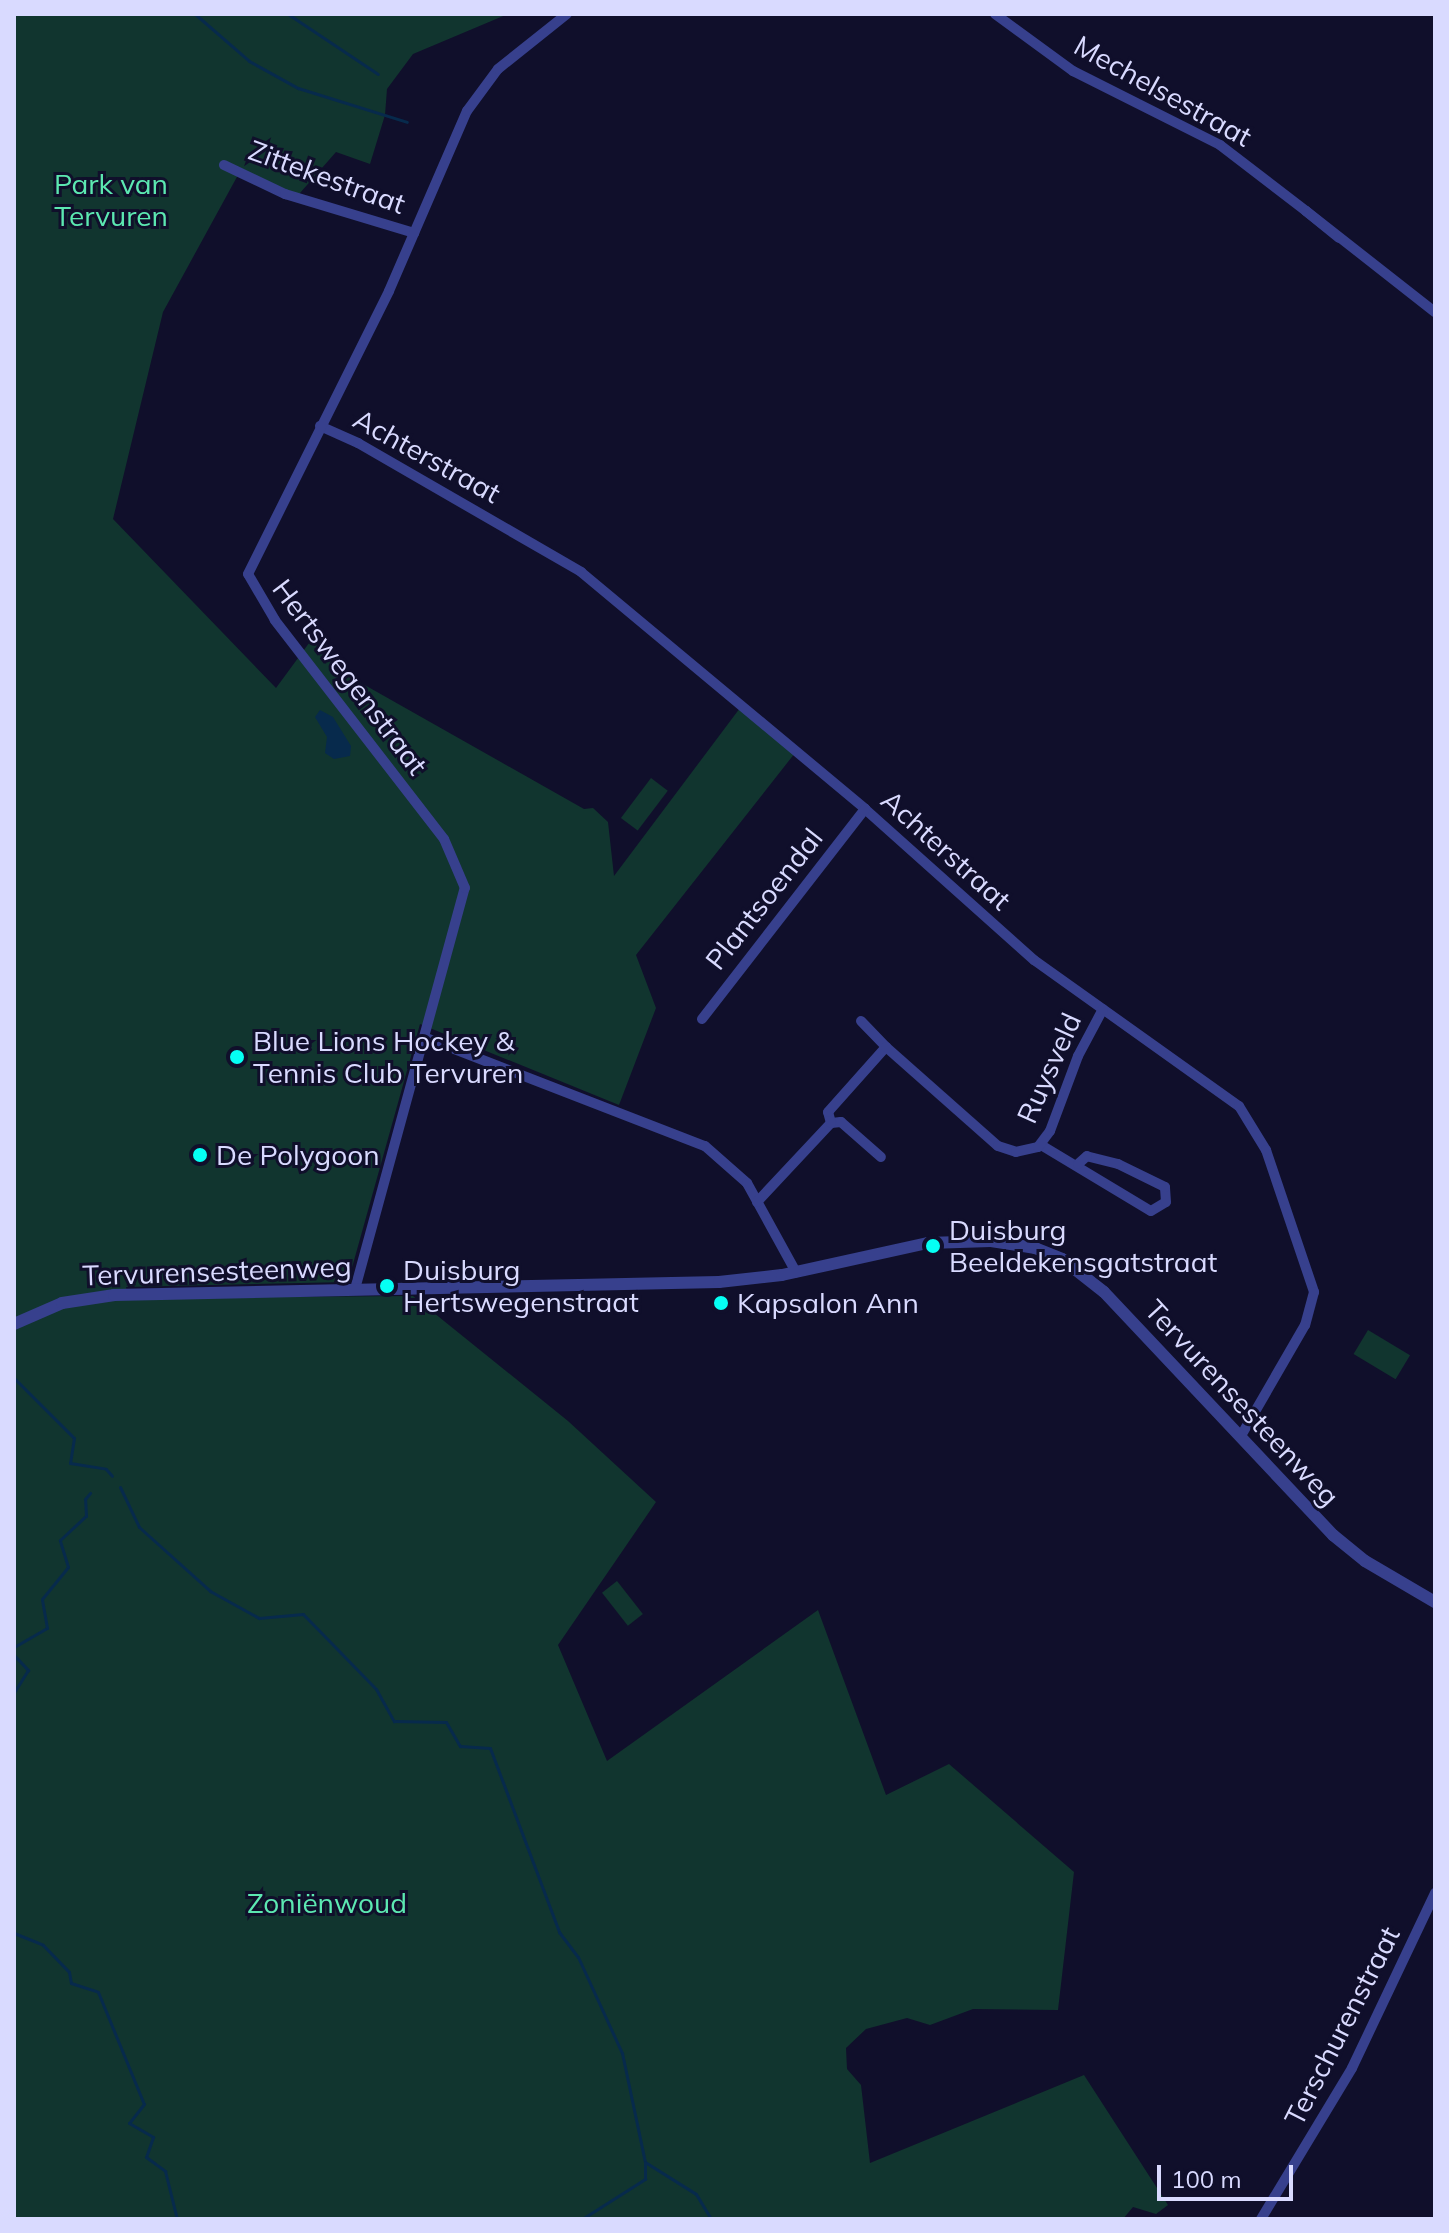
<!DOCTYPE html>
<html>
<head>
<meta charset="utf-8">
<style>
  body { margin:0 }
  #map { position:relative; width:1449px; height:2233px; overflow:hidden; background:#100f2b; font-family:Mulish,sans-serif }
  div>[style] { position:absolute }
  .green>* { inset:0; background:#11352f; transform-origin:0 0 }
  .water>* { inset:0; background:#072a4c }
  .stream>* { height:3px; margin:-1.5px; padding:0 1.5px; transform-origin:1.5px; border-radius:1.5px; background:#072a4c }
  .minor>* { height:10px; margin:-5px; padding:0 5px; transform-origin:5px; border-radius:5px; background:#37408d }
  .tertiary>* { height:12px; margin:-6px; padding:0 6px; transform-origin:6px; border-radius:6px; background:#37408d }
  .dots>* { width:22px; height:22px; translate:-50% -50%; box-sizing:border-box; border:4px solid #100f2b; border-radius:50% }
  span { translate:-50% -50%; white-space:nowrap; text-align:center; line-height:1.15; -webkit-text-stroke:6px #100f2b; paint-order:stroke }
  .street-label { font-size:28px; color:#d9daff }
  .park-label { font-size:28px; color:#5ce8b1 }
  .poi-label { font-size:28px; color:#d9daff }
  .left { translate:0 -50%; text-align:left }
  .frame { position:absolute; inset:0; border:16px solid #d9daff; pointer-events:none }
  .scale { position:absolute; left:1157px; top:2165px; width:136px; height:36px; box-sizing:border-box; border:4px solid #d9daff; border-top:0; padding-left:10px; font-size:24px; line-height:28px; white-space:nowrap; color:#d9daff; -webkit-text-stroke:6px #100f2b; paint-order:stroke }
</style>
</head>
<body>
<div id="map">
  <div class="green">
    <i style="clip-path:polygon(14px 14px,508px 14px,413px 54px,387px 89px,385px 115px,370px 164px,336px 152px,293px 201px,238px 175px,163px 312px,113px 519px,276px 688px,312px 639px,347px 675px,584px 809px,593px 808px,608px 822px,614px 876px,740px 708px,795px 753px,636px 955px,656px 1008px,619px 1105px,420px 1024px,348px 1282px,126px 1287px,128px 1298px,413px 1296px,568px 1421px,656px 1502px,558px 1645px,607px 1761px,818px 1610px,886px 1795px,949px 1764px,1074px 1872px,1058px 2010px,973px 2009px,930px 2025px,907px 2018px,866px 2029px,846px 2048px,847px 2069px,861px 2085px,870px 2163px,1084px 2075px,1168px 2205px,1156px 2214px,1133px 2207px,1123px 2219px,14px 2219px)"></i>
    <i style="left:651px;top:778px;width:21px;height:50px;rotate:37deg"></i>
    <i style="left:1368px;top:1330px;width:49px;height:28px;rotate:31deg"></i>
    <i style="left:617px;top:1581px;width:42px;height:19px;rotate:52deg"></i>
  </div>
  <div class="water">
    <i style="clip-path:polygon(320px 710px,333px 717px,351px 746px,350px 756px,334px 759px,325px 753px,327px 737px,315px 717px)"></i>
  </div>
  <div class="stream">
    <i style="left:195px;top:14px;width:72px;rotate:41deg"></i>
    <i style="left:249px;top:61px;width:56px;rotate:28.9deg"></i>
    <i style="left:298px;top:88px;width:114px;rotate:17.3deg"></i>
    <i style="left:288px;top:14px;width:108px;rotate:33.7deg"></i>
    <i style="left:14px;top:1378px;width:85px;rotate:45deg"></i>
    <i style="left:74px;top:1438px;width:25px;rotate:99deg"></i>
    <i style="left:70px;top:1463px;width:36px;rotate:9deg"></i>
    <i style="left:106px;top:1469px;width:9px;rotate:49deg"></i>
    <i style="left:120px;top:1487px;width:44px;rotate:64.6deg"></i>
    <i style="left:139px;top:1527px;width:96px;rotate:42deg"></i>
    <i style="left:210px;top:1591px;width:56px;rotate:28.9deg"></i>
    <i style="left:259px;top:1618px;width:44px;rotate:-5.2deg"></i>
    <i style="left:303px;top:1614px;width:105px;rotate:45.8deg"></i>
    <i style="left:376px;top:1689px;width:37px;rotate:61deg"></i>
    <i style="left:394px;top:1721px;width:52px;rotate:1.1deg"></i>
    <i style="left:446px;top:1722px;width:28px;rotate:60deg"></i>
    <i style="left:460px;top:1746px;width:30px;rotate:4deg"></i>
    <i style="left:490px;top:1748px;width:197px;rotate:69.4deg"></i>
    <i style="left:559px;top:1932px;width:31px;rotate:53deg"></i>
    <i style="left:578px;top:1957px;width:106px;rotate:65.4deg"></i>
    <i style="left:622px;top:2053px;width:111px;rotate:78.1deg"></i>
    <i style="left:645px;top:2162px;width:60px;rotate:32.1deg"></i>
    <i style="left:696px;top:2194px;width:29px;rotate:59deg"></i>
    <i style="left:14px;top:1647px;width:38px;rotate:-30deg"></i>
    <i style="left:47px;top:1628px;width:29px;rotate:-100deg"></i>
    <i style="left:42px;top:1599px;width:41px;rotate:-50.9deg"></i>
    <i style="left:68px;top:1567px;width:28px;rotate:-107deg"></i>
    <i style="left:60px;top:1540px;width:35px;rotate:-43deg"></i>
    <i style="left:86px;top:1516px;width:17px;rotate:-93deg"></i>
    <i style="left:85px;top:1499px;width:8px;rotate:-50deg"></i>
    <i style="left:14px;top:1655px;width:21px;rotate:47deg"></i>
    <i style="left:28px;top:1670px;width:26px;rotate:122deg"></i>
    <i style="left:14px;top:1933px;width:31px;rotate:22deg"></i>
    <i style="left:43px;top:1945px;width:37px;rotate:46deg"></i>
    <i style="left:69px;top:1972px;width:11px;rotate:80deg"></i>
    <i style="left:71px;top:1983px;width:28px;rotate:18deg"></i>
    <i style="left:98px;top:1992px;width:121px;rotate:67.7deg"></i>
    <i style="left:144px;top:2104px;width:24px;rotate:128deg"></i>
    <i style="left:129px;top:2123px;width:28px;rotate:30deg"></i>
    <i style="left:153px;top:2137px;width:21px;rotate:109deg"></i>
    <i style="left:146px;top:2157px;width:24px;rotate:36deg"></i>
    <i style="left:165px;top:2171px;width:49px;rotate:76deg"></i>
    <i style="left:582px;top:2219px;width:75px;rotate:-32.4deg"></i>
    <i style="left:645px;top:2179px;width:17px;rotate:-90deg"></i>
  </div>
  <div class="minor">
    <i style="left:995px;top:14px;width:97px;rotate:36.2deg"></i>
    <i style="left:1073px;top:71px;width:165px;rotate:26.7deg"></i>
    <i style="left:1220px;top:145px;width:108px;rotate:37.5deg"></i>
    <i style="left:224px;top:165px;width:68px;rotate:25.4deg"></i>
    <i style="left:285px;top:194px;width:135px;rotate:16.8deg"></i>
    <i style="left:1339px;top:238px;width:43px;rotate:-140.7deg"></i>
    <i style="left:1306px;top:211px;width:164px;rotate:38.1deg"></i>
    <i style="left:320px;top:426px;width:42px;rotate:24.1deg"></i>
    <i style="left:358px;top:443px;width:258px;rotate:30deg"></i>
    <i style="left:581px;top:572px;width:370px;rotate:39.8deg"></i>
    <i style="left:865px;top:809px;width:227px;rotate:41.8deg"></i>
    <i style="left:1034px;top:960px;width:252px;rotate:35.5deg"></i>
    <i style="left:1239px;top:1106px;width:52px;rotate:58.5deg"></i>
    <i style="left:1266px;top:1150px;width:150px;rotate:71.3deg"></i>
    <i style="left:1314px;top:1292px;width:34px;rotate:105deg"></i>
    <i style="left:1305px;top:1325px;width:128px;rotate:120deg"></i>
    <i style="left:702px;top:1019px;width:266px;rotate:-52.2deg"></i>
    <i style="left:861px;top:1021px;width:36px;rotate:46deg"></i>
    <i style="left:426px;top:1038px;width:299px;rotate:21.2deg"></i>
    <i style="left:705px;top:1146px;width:56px;rotate:41.4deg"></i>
    <i style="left:747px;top:1183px;width:102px;rotate:61.2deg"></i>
    <i style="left:831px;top:1123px;width:10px;rotate:-6deg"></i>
    <i style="left:841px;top:1122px;width:53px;rotate:41.2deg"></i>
    <i style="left:1041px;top:1145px;width:128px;rotate:31deg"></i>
    <i style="left:1151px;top:1211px;width:17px;rotate:-31deg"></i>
    <i style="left:1166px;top:1202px;width:15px;rotate:-94deg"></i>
    <i style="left:1165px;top:1187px;width:52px;rotate:-153.9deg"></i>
    <i style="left:1118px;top:1164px;width:32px;rotate:-166deg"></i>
    <i style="left:1087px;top:1156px;width:12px;rotate:138deg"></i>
    <i style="left:757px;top:1202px;width:108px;rotate:-46.9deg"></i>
    <i style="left:831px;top:1123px;width:11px;rotate:-105deg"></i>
    <i style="left:828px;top:1112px;width:87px;rotate:-48.3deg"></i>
    <i style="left:886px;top:1047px;width:149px;rotate:41.5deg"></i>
    <i style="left:998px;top:1146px;width:19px;rotate:18deg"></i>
    <i style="left:1016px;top:1152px;width:23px;rotate:-13deg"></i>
    <i style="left:1038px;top:1147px;width:20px;rotate:-53deg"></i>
    <i style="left:1050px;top:1131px;width:80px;rotate:-69.5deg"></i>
    <i style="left:1078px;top:1056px;width:53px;rotate:-62deg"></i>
    <i style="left:355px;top:1289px;width:416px;rotate:-74.7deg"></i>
    <i style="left:465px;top:888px;width:53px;rotate:-113.2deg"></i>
    <i style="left:444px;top:839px;width:277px;rotate:-127.7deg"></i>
    <i style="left:275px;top:620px;width:53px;rotate:-120.4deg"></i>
    <i style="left:248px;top:574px;width:316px;rotate:-63.5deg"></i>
    <i style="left:389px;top:291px;width:196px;rotate:-66.6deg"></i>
    <i style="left:467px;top:111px;width:52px;rotate:-53.6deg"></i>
    <i style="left:498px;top:69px;width:88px;rotate:-38.6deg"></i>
    <i style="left:1261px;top:2219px;width:176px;rotate:-58.9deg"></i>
    <i style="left:1352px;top:2068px;width:194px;rotate:-64.6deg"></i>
  </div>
  <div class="tertiary">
    <i style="left:14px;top:1324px;width:52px;rotate:-23.6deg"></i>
    <i style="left:62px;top:1303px;width:53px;rotate:-8.7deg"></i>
    <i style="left:114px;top:1295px;width:605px;rotate:-1.23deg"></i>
    <i style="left:719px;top:1282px;width:63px;rotate:-6.3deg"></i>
    <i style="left:782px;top:1275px;width:149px;rotate:-12.4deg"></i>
    <i style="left:928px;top:1243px;width:63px;rotate:-1.8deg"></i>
    <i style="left:991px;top:1241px;width:45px;rotate:9deg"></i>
    <i style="left:1035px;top:1248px;width:29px;rotate:22deg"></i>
    <i style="left:1062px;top:1259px;width:53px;rotate:38.2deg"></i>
    <i style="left:1104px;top:1292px;width:334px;rotate:46.7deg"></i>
    <i style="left:1333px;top:1535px;width:41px;rotate:39.1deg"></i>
    <i style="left:1365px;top:1561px;width:81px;rotate:30.4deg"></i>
  </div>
  <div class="dots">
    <i style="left:237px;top:1057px;background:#05fff4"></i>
    <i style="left:200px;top:1155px;background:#05fff4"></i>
    <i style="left:933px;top:1246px;background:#05fff4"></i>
    <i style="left:387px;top:1286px;background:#05fff4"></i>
    <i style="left:721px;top:1303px;background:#05fff4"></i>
  </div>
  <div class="street-label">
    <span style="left:1163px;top:91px;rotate:29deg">Mechelsestraat</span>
    <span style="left:327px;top:177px;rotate:20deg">Zittekestraat</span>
    <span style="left:427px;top:456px;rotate:29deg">Achterstraat</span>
    <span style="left:350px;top:677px;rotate:53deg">Hertswegenstraat</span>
    <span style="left:946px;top:850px;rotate:42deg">Achterstraat</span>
    <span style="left:764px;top:899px;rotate:-52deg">Plantsoendal</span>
    <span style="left:1049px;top:1068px;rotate:-66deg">Ruysveld</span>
    <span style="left:217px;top:1271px;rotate:-2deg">Tervurensesteenweg</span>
    <span style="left:1242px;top:1403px;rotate:47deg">Tervurensesteenweg</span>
    <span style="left:1342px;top:2026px;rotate:-63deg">Terschurenstraat</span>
  </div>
  <div class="park-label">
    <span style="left:111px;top:200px">Park van<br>Tervuren</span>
    <span style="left:327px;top:1903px">Zoniënwoud</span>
  </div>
  <div class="poi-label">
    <span class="left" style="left:253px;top:1057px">Blue Lions Hockey &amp;<br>Tennis Club Tervuren</span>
    <span class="left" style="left:216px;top:1155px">De Polygoon</span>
    <span class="left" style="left:949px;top:1246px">Duisburg<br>Beeldekensgatstraat</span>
    <span class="left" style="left:403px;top:1286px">Duisburg<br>Hertswegenstraat</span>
    <span class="left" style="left:737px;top:1303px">Kapsalon Ann</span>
  </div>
  <div class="frame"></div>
  <div class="scale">100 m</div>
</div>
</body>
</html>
